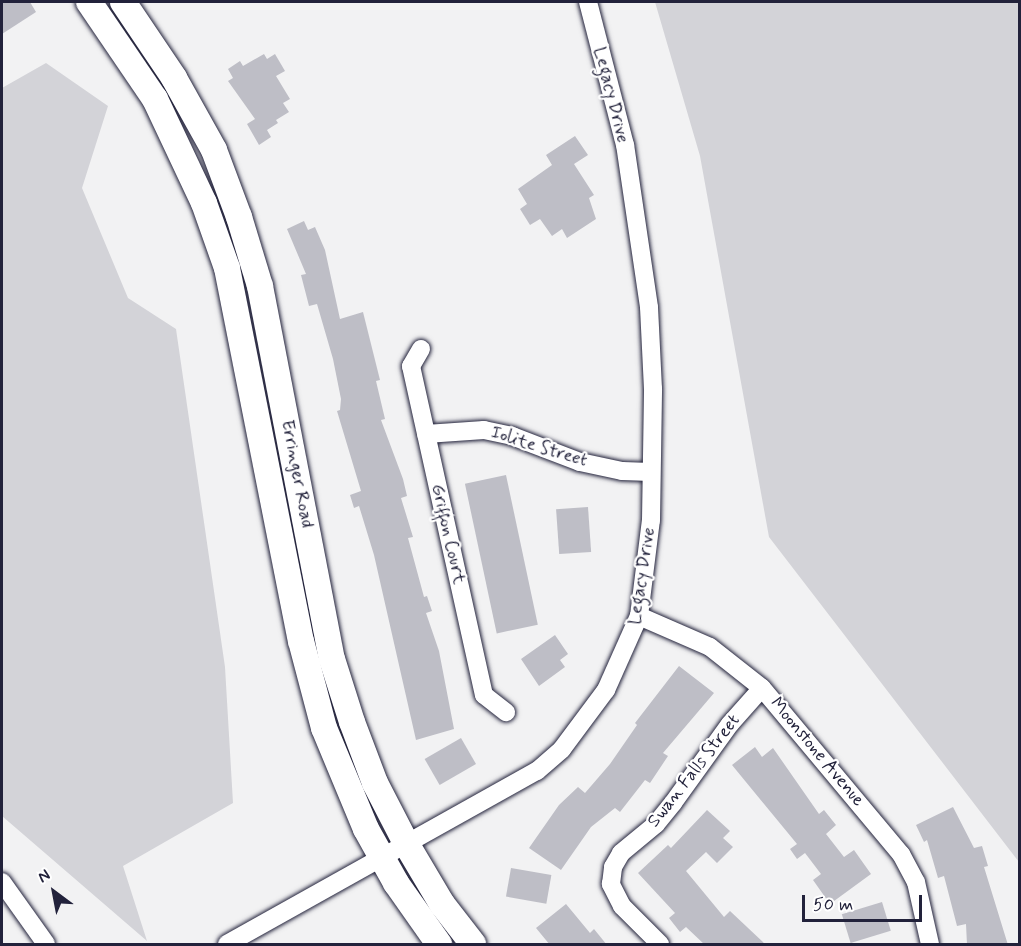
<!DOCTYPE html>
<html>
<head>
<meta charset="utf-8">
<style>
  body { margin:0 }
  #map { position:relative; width:1021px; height:946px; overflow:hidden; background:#f2f2f3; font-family:Mynerve,sans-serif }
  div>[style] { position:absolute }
  .green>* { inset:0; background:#d3d3d8 }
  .building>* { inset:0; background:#bebec6; transform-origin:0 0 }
  .roads { filter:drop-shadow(0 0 2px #22223b) drop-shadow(0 0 2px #22223b) }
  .street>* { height:18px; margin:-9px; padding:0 9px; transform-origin:9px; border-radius:9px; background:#fff }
  .secondary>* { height:26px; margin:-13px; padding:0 13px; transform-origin:13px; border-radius:13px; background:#fff }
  span { translate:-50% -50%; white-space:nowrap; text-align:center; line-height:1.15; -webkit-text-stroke:4.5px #fff; paint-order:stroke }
  .street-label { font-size:18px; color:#22223b }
  .frame { position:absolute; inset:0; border:3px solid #22223b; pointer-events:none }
  .north { position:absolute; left:24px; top:862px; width:60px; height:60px; -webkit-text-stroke:4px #fff; paint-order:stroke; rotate:328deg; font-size:16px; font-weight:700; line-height:24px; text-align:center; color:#22223b }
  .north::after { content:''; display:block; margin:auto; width:21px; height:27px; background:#22223b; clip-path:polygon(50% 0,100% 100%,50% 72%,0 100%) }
  .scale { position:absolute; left:802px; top:895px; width:120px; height:27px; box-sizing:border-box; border:3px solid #22223b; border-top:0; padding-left:8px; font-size:18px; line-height:21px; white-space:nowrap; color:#22223b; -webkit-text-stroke:4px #fff; paint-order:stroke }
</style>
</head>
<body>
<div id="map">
  <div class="green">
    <i style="clip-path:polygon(655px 2px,1019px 2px,1019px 862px,769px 537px,700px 156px)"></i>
    <i style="clip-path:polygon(46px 63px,108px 106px,82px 188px,128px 298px,176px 329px,225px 667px,233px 803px,123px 866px,147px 941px,2px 816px,2px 88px)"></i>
  </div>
  <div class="building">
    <i style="clip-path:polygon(2px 2px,30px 2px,36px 12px,2px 34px)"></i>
    <i style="clip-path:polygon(264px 54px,267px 59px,275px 54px,285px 71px,276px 76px,290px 99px,283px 103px,289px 112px,276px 120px,278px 123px,267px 130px,271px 137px,259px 145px,247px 124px,255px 119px,228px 81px,233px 78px,228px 69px,240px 61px,243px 66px)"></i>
    <i style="clip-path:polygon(575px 136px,588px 155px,574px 164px,594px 195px,589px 198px,596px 219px,567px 238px,562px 229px,552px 236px,540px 219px,530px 225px,520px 209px,527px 204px,518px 189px,552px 165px,546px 155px)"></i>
    <i style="clip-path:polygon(304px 221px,308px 230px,315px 227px,325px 250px,340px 319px,363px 312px,380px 380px,376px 381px,385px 419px,381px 420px,403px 479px,407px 496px,401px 498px,413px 537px,408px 538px,424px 597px,427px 596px,432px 611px,426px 613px,439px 651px,454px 729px,416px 740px,374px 555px,359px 506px,354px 508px,350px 495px,361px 491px,337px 411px,340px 410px,341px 399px,333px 359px,317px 304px,309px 306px,301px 275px,306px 274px,287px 229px)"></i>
    <i style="left:506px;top:475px;width:153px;height:42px;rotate:78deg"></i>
    <i style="left:588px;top:507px;width:45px;height:32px;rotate:86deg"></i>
    <i style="clip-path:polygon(555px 635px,568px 654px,560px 660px,565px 667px,539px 686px,521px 659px)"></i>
    <i style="clip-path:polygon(679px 666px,714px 693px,663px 753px,668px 756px,650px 783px,645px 780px,620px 812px,615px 808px,591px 827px,561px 870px,529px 848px,559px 805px,578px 787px,585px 793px,610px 764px,637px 725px,635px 723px)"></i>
    <i style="left:461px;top:738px;width:30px;height:42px;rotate:60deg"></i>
    <i style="clip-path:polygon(755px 747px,762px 757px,773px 748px,819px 814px,824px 810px,836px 825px,826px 834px,844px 857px,854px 850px,871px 874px,830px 904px,813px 880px,821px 874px,805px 853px,797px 859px,790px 849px,797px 844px,732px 765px)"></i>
    <i style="clip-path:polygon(953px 807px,974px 848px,982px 846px,988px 866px,984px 867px,1008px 945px,967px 945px,966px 924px,957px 926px,944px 876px,938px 878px,927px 840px,924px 842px,916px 825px)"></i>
    <i style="clip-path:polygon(707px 810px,730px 831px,723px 838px,733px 847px,717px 863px,706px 852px,686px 871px,724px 917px,730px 911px,766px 945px,705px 945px,686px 927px,680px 932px,669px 918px,675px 913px,638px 873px,668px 845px,671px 848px)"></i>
    <i style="left:511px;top:868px;width:41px;height:29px;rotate:10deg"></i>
    <i style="left:882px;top:902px;width:30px;height:42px;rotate:73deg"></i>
    <i style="clip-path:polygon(566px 904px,590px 933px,594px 929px,607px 945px,550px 945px,536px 928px)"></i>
  </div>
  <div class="roads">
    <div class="street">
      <i style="left:421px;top:349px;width:20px;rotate:120deg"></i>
      <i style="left:411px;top:366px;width:337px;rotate:77.5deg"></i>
      <i style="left:484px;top:695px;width:28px;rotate:38deg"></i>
      <i style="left:426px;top:434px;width:58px;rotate:-3.9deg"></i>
      <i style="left:484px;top:430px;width:29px;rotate:12deg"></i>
      <i style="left:512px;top:436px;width:73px;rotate:20.9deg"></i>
      <i style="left:580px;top:462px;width:43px;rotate:12.1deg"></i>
      <i style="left:622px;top:471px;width:29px;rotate:2deg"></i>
      <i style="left:639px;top:616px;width:77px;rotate:23.6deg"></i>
      <i style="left:710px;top:647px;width:66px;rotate:38.3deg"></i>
      <i style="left:762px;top:688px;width:217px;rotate:50.1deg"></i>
      <i style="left:901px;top:854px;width:32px;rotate:62deg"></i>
      <i style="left:916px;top:882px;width:64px;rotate:77.3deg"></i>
      <i style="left:2px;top:882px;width:76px;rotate:54.6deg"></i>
      <i style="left:227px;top:944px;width:355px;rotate:-29.2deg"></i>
      <i style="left:537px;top:771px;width:33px;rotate:-41deg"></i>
      <i style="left:562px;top:749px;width:74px;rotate:-53.3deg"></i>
      <i style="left:606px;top:690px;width:81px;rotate:-66deg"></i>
      <i style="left:639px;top:616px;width:97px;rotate:-82.9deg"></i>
      <i style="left:651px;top:520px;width:131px;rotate:-89.1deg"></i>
      <i style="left:653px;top:389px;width:82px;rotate:-92.8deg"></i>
      <i style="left:649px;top:307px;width:164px;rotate:-98.4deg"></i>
      <i style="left:625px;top:145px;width:148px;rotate:-104.5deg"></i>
      <i style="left:660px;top:944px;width:54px;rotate:-135deg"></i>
      <i style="left:622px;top:906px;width:25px;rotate:-117deg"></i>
      <i style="left:611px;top:884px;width:17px;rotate:-83deg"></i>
      <i style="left:613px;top:867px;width:16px;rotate:-60deg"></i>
      <i style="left:621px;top:853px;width:45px;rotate:-39.6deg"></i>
      <i style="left:656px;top:824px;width:27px;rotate:-51deg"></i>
      <i style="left:673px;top:803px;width:97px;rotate:-54.2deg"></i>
      <i style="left:730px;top:724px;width:48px;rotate:-48.4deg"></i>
    </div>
    <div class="secondary">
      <i style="left:89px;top:2px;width:117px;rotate:55.8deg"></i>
      <i style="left:155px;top:99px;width:115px;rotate:64.8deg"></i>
      <i style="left:204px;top:203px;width:69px;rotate:70.5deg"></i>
      <i style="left:227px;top:268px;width:380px;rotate:78.8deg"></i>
      <i style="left:301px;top:641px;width:90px;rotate:75.2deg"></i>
      <i style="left:324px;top:728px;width:109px;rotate:67.4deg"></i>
      <i style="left:366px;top:829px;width:62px;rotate:60.9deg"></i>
      <i style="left:396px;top:883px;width:75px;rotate:54.8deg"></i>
      <i style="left:123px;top:2px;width:92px;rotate:56.1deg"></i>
      <i style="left:174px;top:78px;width:82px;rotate:60.9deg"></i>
      <i style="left:214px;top:150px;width:72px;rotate:69.5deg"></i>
      <i style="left:239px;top:217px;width:72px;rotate:73.1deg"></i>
      <i style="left:260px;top:286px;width:380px;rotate:79.1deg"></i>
      <i style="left:332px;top:659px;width:66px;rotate:72.4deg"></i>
      <i style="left:352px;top:722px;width:65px;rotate:69.3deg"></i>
      <i style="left:375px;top:783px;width:70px;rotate:62.7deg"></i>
      <i style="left:407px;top:845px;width:69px;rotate:59.3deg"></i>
      <i style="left:442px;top:904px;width:51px;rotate:52.2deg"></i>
    </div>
  </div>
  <div class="street-label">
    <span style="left:611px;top:95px;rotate:76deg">Legacy Drive</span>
    <span style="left:539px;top:447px;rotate:17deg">Iolite Street</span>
    <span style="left:297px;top:474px;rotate:79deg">Erringer Road</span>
    <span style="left:448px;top:534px;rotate:77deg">Griffon Court</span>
    <span style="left:642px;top:576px;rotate:-81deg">Legacy Drive</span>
    <span style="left:817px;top:752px;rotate:50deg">Moonstone Avenue</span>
    <span style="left:694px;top:771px;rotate:-52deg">Swan Falls Street</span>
  </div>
  <div class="frame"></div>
  <div class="north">N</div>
  <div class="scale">50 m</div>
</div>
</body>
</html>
